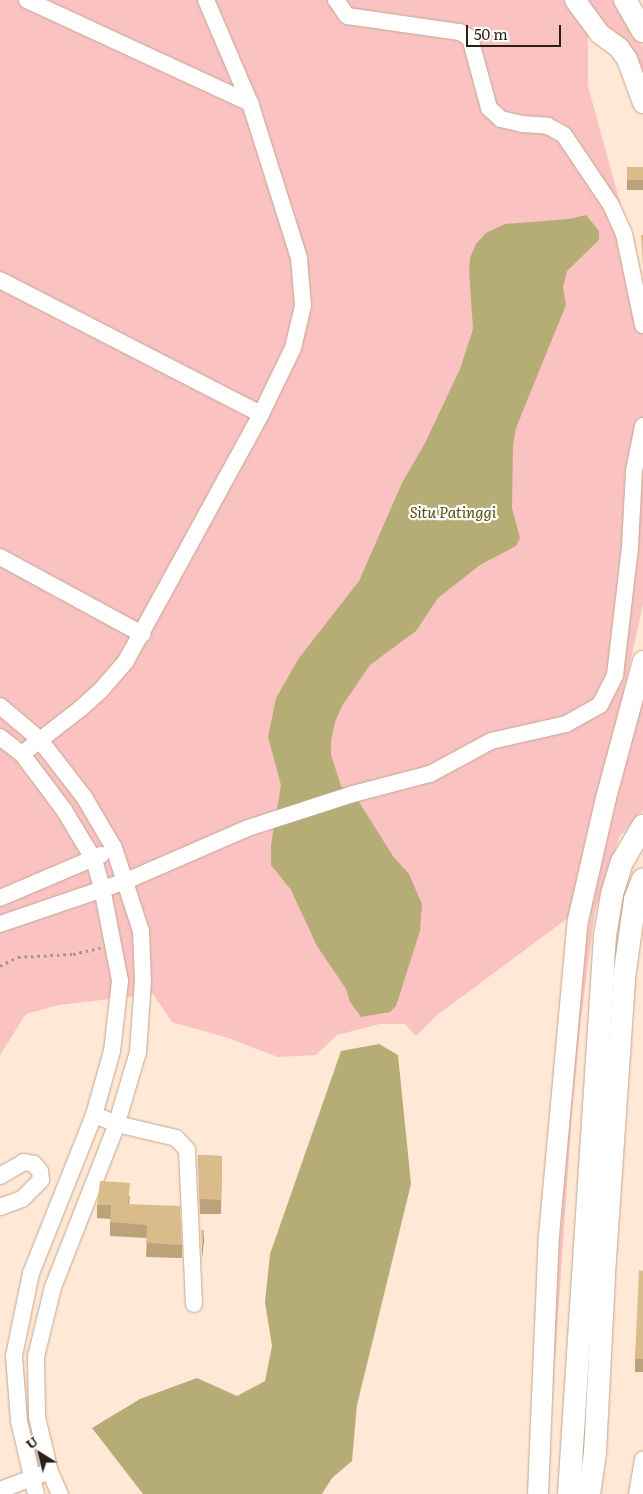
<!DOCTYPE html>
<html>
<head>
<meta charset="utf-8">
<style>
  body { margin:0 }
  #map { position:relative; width:643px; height:1494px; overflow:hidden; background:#ffe8d6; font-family:Literata,serif }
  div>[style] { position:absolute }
  .green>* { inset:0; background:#fac3c2 }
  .water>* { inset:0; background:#b6ad76 }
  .path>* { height:2.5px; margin-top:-1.25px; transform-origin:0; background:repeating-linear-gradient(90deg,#a69587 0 2.5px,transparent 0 6.5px) }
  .roads { filter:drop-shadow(0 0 1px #c2a792) drop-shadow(0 0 1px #c2a792) }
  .minor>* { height:16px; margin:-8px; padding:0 8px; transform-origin:8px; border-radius:8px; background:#fff }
  .major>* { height:20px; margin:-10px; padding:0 10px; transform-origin:10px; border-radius:10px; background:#fff }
  .highway>* { height:22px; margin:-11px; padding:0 11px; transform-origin:11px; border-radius:11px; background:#fff }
  .wall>* { inset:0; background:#bba278; transform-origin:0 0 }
  .shaded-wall>* { inset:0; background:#998461 }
  .building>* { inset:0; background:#dabc8b; transform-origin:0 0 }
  span { translate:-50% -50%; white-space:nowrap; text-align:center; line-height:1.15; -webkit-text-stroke:4.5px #fff; paint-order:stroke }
  .water-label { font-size:15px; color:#584d09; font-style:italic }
  .north { position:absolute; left:15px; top:1429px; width:50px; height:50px; -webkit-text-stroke:4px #fff; paint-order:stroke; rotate:324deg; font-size:14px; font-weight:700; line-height:20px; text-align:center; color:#291f17 }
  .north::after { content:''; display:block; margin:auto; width:18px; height:22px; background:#291f17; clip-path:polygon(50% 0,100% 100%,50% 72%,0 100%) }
  .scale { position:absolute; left:466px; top:25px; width:95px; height:22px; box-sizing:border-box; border:2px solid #291f17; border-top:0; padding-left:6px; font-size:15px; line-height:18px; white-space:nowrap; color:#291f17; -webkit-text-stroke:4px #fff; paint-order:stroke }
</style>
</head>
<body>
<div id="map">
  <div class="green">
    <i style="clip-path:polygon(0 0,565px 0,588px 34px,588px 86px,643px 286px,643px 604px,603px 786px,568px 918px,436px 1016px,416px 1036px,405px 1024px,380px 1024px,337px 1035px,316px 1055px,278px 1057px,228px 1038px,172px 1022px,153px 994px,59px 1005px,26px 1014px,0 1055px)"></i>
    <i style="clip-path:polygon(583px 0,614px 0,643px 47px,643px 83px,598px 25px)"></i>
    <i style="clip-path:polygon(643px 693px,643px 810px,620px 836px,595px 911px,581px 1018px,572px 1112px,546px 1492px,566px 1109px,575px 1017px,600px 848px)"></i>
  </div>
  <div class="water">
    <i style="clip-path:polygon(586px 215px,599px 231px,599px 240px,567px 271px,563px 287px,566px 305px,516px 428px,513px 446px,512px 508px,520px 538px,516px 546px,480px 565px,438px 598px,416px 631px,370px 665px,342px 706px,335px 722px,331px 741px,331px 755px,341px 786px,359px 802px,393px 856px,409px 874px,422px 904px,420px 931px,396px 1006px,390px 1012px,361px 1017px,350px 1002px,346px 989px,317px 946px,291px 890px,271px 865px,271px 845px,281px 785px,268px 737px,276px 698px,299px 658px,359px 581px,402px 483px,425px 443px,460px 369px,473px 329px,469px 270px,470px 258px,476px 244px,486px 233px,505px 224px,569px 219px)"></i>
    <i style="clip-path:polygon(379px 1044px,398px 1055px,411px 1184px,357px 1405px,352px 1461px,332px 1478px,322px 1494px,143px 1494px,92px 1428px,140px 1399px,197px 1378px,237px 1396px,265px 1381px,272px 1346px,265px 1302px,270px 1254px,341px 1051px)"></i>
  </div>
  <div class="path">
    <i style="left:0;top:966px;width:20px;rotate:-27deg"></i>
    <i style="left:18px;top:957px;width:55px;rotate:-3.1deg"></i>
    <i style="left:73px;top:954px;width:28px;rotate:-13deg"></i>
  </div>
  <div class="roads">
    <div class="minor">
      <i style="left:27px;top:0;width:246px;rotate:24.8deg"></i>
      <i style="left:336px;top:0;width:19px;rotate:55deg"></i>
      <i style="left:347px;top:16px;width:114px;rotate:8.1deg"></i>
      <i style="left:460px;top:32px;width:12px;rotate:31deg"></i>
      <i style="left:470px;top:38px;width:73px;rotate:74.8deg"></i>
      <i style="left:489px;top:108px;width:16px;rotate:43deg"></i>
      <i style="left:501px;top:119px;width:22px;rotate:13deg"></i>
      <i style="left:522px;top:124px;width:26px;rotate:4deg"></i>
      <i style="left:548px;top:126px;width:18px;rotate:29deg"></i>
      <i style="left:564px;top:135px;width:84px;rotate:56.1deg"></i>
      <i style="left:611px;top:205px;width:32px;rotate:66deg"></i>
      <i style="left:624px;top:234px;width:93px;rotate:78.2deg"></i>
      <i style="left:0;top:280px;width:293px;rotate:27.2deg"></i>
      <i style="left:0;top:557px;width:162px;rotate:28.5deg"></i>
      <i style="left:0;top:706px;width:51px;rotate:40.2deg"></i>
      <i style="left:39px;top:739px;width:73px;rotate:52.2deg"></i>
      <i style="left:84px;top:797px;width:59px;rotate:59.5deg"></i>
      <i style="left:114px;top:848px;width:87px;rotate:72deg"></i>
      <i style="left:141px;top:931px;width:49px;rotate:87.7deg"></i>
      <i style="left:143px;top:980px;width:72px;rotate:94deg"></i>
      <i style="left:138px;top:1052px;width:80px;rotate:106.6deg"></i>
      <i style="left:115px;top:1129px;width:170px;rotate:111.4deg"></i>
      <i style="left:53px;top:1287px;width:72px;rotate:103.7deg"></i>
      <i style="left:36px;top:1357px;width:60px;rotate:89deg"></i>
      <i style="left:37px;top:1417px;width:57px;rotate:76.7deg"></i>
      <i style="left:50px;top:1472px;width:24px;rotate:66deg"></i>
      <i style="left:0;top:737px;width:28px;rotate:38deg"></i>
      <i style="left:22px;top:754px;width:70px;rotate:53.1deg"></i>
      <i style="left:64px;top:810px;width:58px;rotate:59deg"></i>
      <i style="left:94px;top:860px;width:29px;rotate:74deg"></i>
      <i style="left:102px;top:888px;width:95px;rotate:79deg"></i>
      <i style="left:120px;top:981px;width:70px;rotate:96.5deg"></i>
      <i style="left:112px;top:1051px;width:66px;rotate:105.7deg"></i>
      <i style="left:94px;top:1115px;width:170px;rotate:111.7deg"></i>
      <i style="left:31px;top:1273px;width:85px;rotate:101.6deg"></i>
      <i style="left:14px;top:1356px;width:65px;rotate:85.6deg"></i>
      <i style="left:19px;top:1421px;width:75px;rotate:76.9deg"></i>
      <i style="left:22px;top:754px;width:73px;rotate:-37.8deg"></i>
      <i style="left:80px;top:709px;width:28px;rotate:-42deg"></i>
      <i style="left:101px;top:690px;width:38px;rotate:-49deg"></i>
      <i style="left:126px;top:661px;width:281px;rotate:-61.3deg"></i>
      <i style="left:261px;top:414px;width:73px;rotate:-64.1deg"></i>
      <i style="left:293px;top:348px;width:43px;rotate:-76.6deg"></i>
      <i style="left:303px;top:306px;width:48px;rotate:-94.8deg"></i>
      <i style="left:299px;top:258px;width:163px;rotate:-107.5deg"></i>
      <i style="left:250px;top:103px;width:112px;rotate:-113.1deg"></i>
      <i style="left:0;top:898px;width:110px;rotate:-23.1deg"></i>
      <i style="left:0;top:924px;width:133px;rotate:-18.8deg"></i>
      <i style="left:126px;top:881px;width:133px;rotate:-23.5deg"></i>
      <i style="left:248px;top:828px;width:110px;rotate:-17.9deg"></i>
      <i style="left:353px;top:794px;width:80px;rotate:-14.6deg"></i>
      <i style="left:430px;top:774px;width:69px;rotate:-28.4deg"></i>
      <i style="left:491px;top:741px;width:77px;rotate:-12.8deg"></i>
      <i style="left:566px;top:724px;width:39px;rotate:-29deg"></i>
      <i style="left:600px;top:705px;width:34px;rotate:-63deg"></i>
      <i style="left:615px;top:675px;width:129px;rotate:-83.3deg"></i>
      <i style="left:630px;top:547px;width:76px;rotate:-87deg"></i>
      <i style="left:634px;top:471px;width:46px;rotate:-78.7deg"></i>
      <i style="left:94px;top:1115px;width:25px;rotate:21deg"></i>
      <i style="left:117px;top:1124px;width:61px;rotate:13.3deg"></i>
      <i style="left:176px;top:1138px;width:16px;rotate:47deg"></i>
      <i style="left:187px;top:1150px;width:154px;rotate:87.4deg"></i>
      <i style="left:0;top:1176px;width:28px;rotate:-30deg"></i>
      <i style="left:24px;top:1162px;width:10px;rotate:11deg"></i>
      <i style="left:34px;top:1164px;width:9px;rotate:49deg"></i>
      <i style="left:40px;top:1171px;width:9px;rotate:84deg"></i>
      <i style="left:41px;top:1180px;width:27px;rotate:135deg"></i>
      <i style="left:22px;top:1199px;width:23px;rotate:160deg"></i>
      <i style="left:0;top:1490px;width:43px;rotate:-20.6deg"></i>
      <i style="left:637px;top:1494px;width:35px;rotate:-80deg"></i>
    </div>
    <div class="major">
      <i style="left:575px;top:0;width:42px;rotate:53.7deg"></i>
      <i style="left:600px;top:34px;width:24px;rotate:36deg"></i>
      <i style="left:619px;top:48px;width:14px;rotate:54deg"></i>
      <i style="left:627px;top:59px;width:47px;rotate:70deg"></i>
      <i style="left:538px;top:1494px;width:258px;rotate:-87.6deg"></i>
      <i style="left:549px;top:1236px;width:317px;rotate:-84.8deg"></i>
      <i style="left:578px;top:920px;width:125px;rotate:-77.1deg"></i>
      <i style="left:606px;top:798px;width:142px;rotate:-74.9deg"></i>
    </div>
    <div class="highway">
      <i style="left:625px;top:0;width:36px;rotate:60deg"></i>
      <i style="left:569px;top:1494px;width:559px;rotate:-86.31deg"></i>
      <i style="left:605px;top:936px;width:43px;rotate:-80.5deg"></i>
      <i style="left:612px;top:894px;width:34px;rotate:-73deg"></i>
      <i style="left:622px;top:862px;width:42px;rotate:-59.7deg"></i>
      <i style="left:589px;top:1494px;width:41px;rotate:-81.7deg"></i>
      <i style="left:595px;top:1453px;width:179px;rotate:-87.1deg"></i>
      <i style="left:604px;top:1274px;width:297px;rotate:-86.1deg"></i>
      <i style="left:624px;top:978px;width:79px;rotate:-82deg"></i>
      <i style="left:635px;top:900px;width:22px;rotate:-69deg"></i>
    </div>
  </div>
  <div class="wall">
    <i style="left:643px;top:167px;width:23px;height:16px;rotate:90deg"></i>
    <i style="clip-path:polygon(198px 1155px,222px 1156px,221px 1214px,200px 1214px)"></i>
    <i style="clip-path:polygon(130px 1196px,129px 1204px,182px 1245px,182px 1258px,146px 1257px,147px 1238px,110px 1236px,110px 1219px,97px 1218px,97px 1205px)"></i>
    <i style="clip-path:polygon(643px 1271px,643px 1372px,635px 1372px,635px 1359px)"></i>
  </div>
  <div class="shaded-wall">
    <i style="clip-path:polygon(204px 1230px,204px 1240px,202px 1258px,202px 1249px)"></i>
  </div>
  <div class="building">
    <i style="left:643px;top:167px;width:13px;height:16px;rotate:90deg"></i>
    <i style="clip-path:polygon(641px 235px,643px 235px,643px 266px)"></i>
    <i style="clip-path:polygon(198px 1155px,222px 1156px,221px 1200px,200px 1199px)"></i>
    <i style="clip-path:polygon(100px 1181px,130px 1183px,128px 1204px,180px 1206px,182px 1245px,146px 1243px,147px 1225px,110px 1222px,111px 1205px,97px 1205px)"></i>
    <i style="clip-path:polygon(201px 1230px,204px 1230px,202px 1249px)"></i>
    <i style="clip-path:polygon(639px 1270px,643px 1271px,643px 1359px,635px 1359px)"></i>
  </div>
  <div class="water-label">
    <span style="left:453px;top:512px">Situ Patinggi</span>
  </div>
  <div class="north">U</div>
  <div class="scale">50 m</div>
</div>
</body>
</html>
